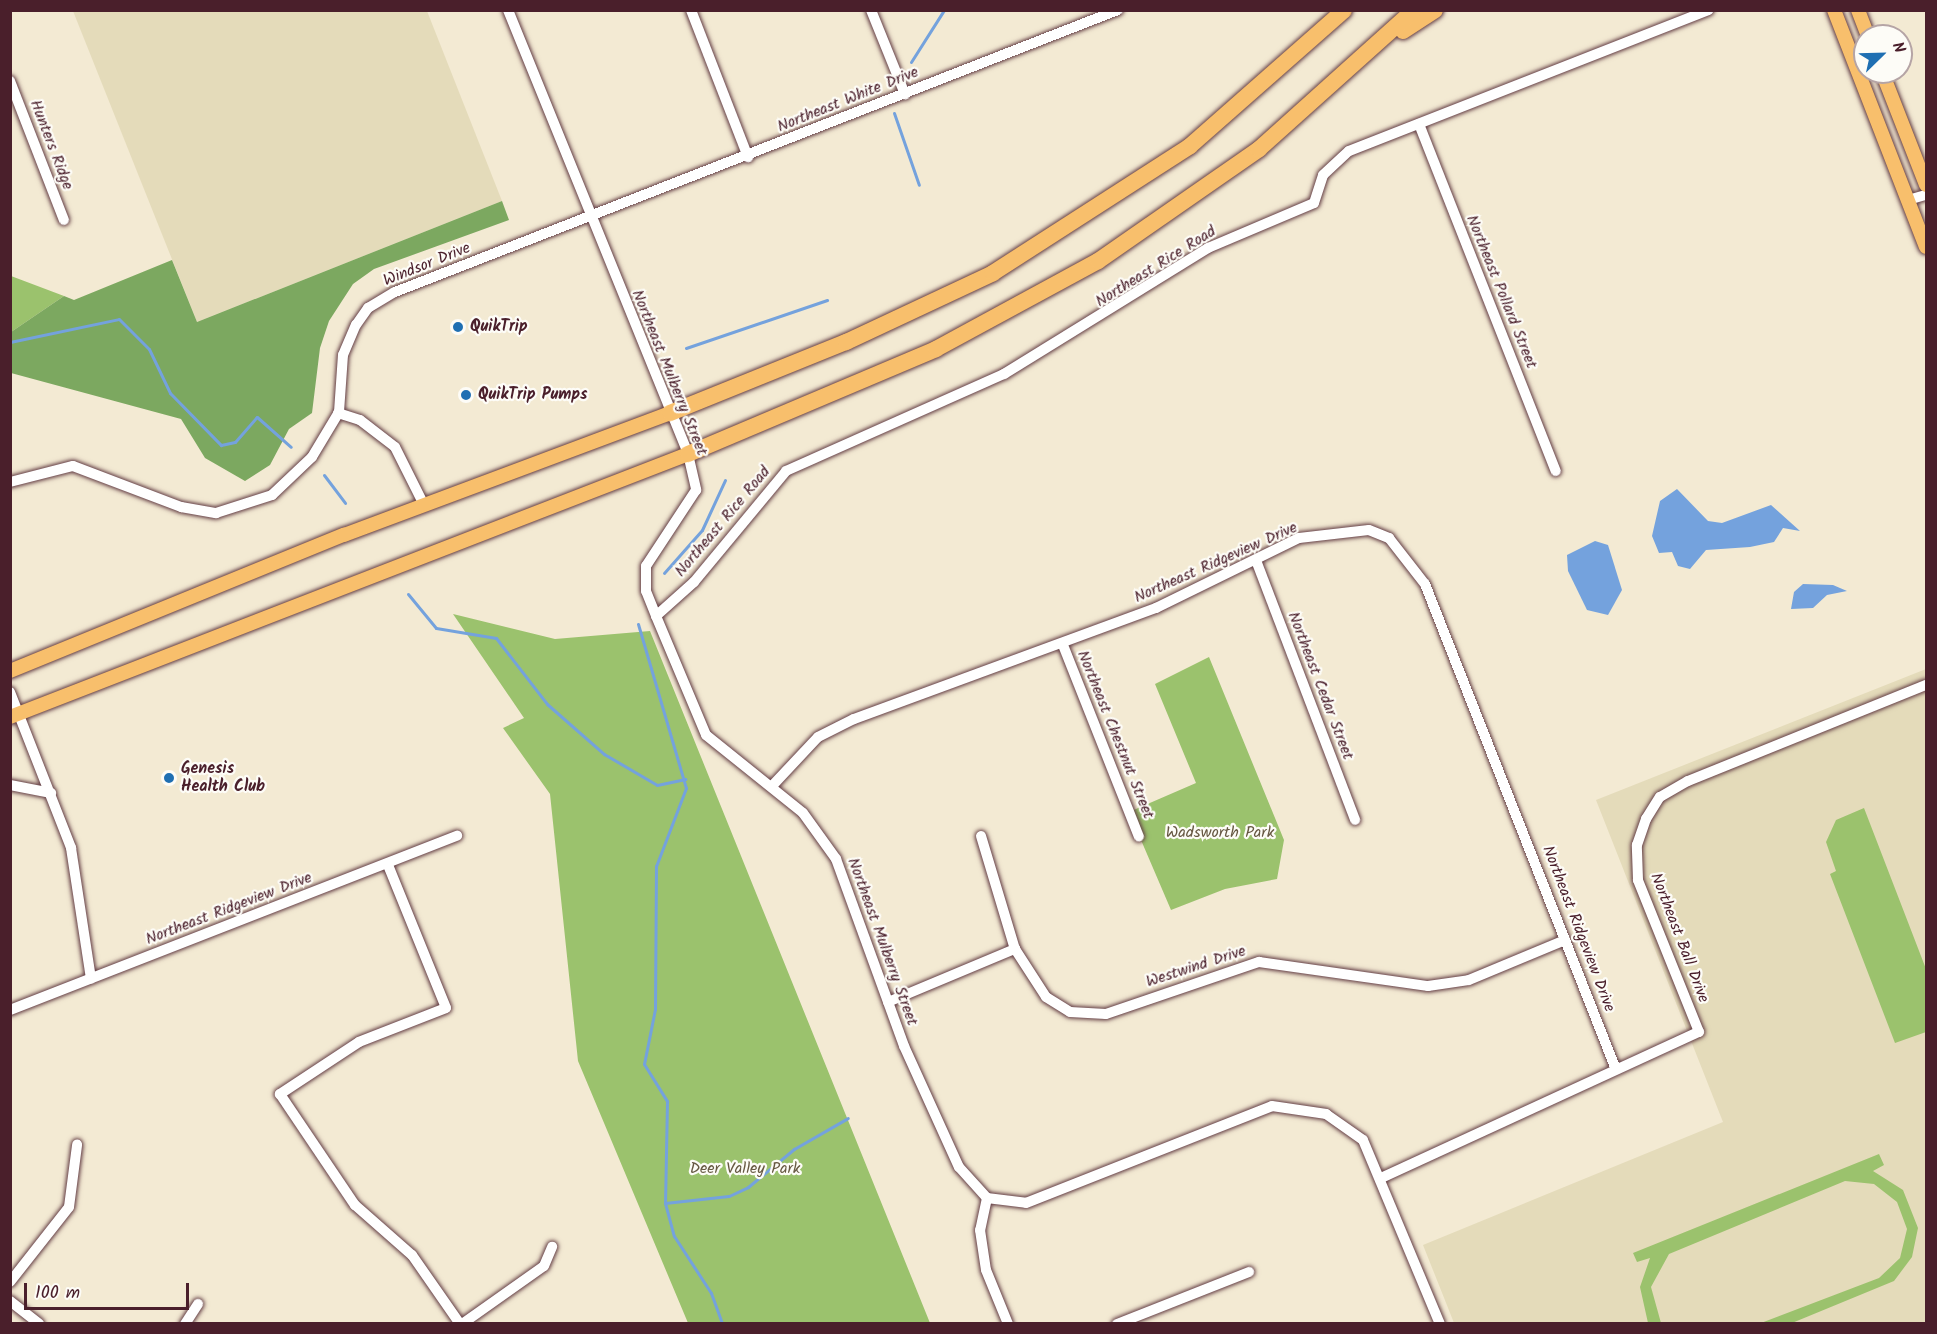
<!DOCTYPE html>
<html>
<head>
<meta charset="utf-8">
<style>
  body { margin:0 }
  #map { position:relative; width:1937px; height:1334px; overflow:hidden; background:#f3ead3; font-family:Kalam,sans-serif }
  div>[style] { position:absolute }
  .built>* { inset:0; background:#e4dbba }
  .green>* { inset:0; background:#9bc26d }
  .forest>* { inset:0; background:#7ca860 }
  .water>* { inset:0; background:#74a2dd }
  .stream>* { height:3px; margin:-1.5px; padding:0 1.5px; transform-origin:1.5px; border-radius:1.5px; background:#74a2dd }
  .roads { filter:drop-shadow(0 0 2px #633d44) drop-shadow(0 0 2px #633d44) }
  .minor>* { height:10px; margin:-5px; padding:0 5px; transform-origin:5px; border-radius:5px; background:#fff }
  .major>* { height:14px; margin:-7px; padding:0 7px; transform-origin:7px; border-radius:7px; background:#f8bf6c }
  .highway>* { height:16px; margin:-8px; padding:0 8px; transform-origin:8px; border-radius:8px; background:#f8bf6c }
  .dots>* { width:16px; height:16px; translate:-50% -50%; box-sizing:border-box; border:3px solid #fdfcf7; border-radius:50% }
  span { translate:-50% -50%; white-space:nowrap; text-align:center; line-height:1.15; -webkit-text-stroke:4.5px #fdfcf7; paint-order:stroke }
  .street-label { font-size:16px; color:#4a1f2b }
  .poi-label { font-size:16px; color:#4a1f2b; font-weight:700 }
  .left { translate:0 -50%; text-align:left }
  .park-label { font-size:16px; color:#665842 }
  .frame { position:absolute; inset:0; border:12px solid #4a1f2b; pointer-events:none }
  .north { position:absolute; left:1853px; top:24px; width:60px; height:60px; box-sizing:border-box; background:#fdfcf7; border:2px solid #b5a4a5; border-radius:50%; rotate:67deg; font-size:16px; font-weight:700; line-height:24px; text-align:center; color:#4a1f2b }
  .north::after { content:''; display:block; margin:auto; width:21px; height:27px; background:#1f6fb2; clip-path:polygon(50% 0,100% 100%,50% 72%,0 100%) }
  .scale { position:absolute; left:24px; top:1283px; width:165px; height:27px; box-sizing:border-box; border:3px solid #4a1f2b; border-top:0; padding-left:8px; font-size:18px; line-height:21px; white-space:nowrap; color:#4a1f2b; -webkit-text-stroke:4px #fdfcf7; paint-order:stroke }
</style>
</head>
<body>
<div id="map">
  <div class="built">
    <i style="clip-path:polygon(73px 11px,427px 11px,502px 201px,197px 322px)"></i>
    <i style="clip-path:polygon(1926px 669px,1926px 1323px,1454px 1323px,1423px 1245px,1723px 1122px,1596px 800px)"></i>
  </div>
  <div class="green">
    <i style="clip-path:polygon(10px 275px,11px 276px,64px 296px,11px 332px)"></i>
    <i style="clip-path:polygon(453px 614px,555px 639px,650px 631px,930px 1323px,688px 1323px,578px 1061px,550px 794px,503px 728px,524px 718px)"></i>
    <i style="clip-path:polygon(1209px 657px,1284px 840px,1277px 879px,1225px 889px,1171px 910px,1129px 812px,1196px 783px,1155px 684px)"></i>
    <i style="clip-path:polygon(1864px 808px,1926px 969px,1926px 1032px,1895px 1043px,1830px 874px,1836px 871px,1826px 842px,1836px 820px)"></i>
    <i style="clip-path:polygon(1879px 1154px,1884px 1165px,1873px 1171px,1903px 1190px,1918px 1228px,1912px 1257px,1894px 1281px,1792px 1323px,1761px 1323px,1879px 1278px,1900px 1258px,1907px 1229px,1897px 1202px,1874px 1184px,1845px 1181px,1669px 1254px,1651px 1287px,1661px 1323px,1648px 1323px,1640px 1287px,1650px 1258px,1637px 1262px,1633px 1253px)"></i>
  </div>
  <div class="forest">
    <i style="clip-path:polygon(502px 201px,509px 220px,374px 269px,353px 284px,329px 321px,320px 348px,312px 413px,289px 429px,270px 465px,245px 481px,205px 458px,181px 419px,11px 373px,11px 332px,64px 296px,74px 300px,172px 260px,197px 322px)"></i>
  </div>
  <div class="water">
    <i style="clip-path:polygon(1677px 489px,1708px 521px,1722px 523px,1771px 505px,1800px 531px,1783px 528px,1774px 542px,1750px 547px,1706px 550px,1690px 569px,1678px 566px,1672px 552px,1659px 553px,1652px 536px,1660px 501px)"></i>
    <i style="clip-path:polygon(1595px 541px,1608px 545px,1622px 590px,1608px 615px,1587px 610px,1568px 571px,1567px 555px)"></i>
    <i style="clip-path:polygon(1803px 584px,1833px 585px,1847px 591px,1827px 595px,1813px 608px,1791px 609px,1794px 592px)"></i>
  </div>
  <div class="stream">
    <i style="left:911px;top:62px;width:62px;rotate:-57.6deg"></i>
    <i style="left:894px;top:113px;width:76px;rotate:70.9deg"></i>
    <i style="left:10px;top:342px;width:111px;rotate:-11.9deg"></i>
    <i style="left:119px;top:319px;width:42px;rotate:45deg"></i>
    <i style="left:149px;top:349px;width:49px;rotate:64.5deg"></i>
    <i style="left:170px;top:393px;width:73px;rotate:45.6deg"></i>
    <i style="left:221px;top:445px;width:14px;rotate:-12deg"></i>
    <i style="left:235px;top:442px;width:33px;rotate:-49deg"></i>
    <i style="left:257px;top:417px;width:45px;rotate:41.4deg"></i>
    <i style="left:686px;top:348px;width:149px;rotate:-18.8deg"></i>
    <i style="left:324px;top:475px;width:35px;rotate:53deg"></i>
    <i style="left:664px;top:573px;width:57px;rotate:-48.5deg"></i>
    <i style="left:702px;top:530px;width:55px;rotate:-65.3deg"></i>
    <i style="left:408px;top:594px;width:44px;rotate:50.5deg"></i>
    <i style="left:436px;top:628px;width:61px;rotate:9.5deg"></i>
    <i style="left:496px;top:638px;width:83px;rotate:52.3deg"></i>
    <i style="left:547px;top:704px;width:76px;rotate:41.3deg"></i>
    <i style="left:604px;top:754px;width:61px;rotate:30.3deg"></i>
    <i style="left:657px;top:785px;width:29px;rotate:-12deg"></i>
    <i style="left:638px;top:624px;width:171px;rotate:73.7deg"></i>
    <i style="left:686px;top:788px;width:84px;rotate:111deg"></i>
    <i style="left:656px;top:866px;width:143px;rotate:90.4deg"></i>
    <i style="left:655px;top:1009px;width:56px;rotate:101.3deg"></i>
    <i style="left:644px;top:1064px;width:44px;rotate:58.1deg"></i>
    <i style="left:667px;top:1101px;width:102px;rotate:91.1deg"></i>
    <i style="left:665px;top:1203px;width:34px;rotate:75deg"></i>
    <i style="left:674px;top:1236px;width:68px;rotate:57deg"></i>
    <i style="left:711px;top:1293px;width:33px;rotate:70deg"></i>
    <i style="left:665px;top:1203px;width:64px;rotate:-6.2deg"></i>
    <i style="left:729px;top:1196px;width:21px;rotate:-25deg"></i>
    <i style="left:748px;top:1187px;width:60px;rotate:-39.6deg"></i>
    <i style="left:794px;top:1149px;width:62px;rotate:-29.9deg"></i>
  </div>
  <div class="roads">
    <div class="minor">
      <i style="left:508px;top:10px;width:479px;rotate:67.9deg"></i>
      <i style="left:688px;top:454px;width:37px;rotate:77deg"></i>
      <i style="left:696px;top:490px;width:91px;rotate:123.3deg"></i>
      <i style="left:646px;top:566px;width:25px;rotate:90deg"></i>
      <i style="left:646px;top:591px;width:27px;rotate:68deg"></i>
      <i style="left:656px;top:616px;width:129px;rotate:67.2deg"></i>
      <i style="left:706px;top:735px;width:124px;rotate:38.8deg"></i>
      <i style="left:803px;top:813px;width:57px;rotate:54.3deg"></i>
      <i style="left:836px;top:859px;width:199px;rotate:70deg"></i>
      <i style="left:904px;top:1046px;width:133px;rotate:65.6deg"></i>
      <i style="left:959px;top:1167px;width:42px;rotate:47.9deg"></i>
      <i style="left:987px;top:1198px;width:39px;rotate:7deg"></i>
      <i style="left:1026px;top:1203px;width:264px;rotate:-21.5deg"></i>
      <i style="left:1272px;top:1106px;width:55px;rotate:8.4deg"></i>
      <i style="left:1326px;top:1114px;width:45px;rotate:35.1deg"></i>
      <i style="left:1363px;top:1140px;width:199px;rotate:67.3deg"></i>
      <i style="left:691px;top:10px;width:158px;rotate:68.8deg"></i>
      <i style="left:871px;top:10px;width:91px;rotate:68deg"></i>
      <i style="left:10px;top:81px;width:149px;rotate:68.8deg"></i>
      <i style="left:1419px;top:124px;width:373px;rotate:68.5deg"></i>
      <i style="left:1908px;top:200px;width:19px;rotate:-16deg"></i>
      <i style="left:338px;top:413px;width:23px;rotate:18deg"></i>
      <i style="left:360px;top:420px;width:44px;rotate:37.6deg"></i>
      <i style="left:395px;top:447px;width:65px;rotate:63.4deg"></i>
      <i style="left:10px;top:482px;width:65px;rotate:-14.3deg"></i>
      <i style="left:73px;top:466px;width:116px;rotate:20.8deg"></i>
      <i style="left:181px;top:507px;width:36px;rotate:10deg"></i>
      <i style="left:216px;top:513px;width:59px;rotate:-17.8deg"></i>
      <i style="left:272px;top:495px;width:55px;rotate:-43.5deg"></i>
      <i style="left:312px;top:457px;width:52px;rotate:-59deg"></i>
      <i style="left:339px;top:412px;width:57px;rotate:-86deg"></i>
      <i style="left:343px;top:355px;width:33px;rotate:-67deg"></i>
      <i style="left:356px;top:325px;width:21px;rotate:-55deg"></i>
      <i style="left:368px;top:308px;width:31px;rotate:-31deg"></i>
      <i style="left:395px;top:292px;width:776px;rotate:-21.31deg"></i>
      <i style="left:1257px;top:563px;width:275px;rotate:69.1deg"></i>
      <i style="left:656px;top:616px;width:51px;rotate:-41.8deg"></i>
      <i style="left:694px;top:582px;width:144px;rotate:-50.3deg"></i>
      <i style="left:786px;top:471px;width:239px;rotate:-24deg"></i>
      <i style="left:1004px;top:374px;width:240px;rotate:-31.7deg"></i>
      <i style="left:1208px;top:248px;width:115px;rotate:-23deg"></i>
      <i style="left:1314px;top:203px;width:29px;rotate:-72deg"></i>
      <i style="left:1323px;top:175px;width:35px;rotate:-43deg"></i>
      <i style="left:1349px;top:151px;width:386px;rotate:-21.4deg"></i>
      <i style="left:1063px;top:645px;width:206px;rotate:68.4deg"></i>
      <i style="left:10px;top:692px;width:168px;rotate:68.6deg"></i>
      <i style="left:71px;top:848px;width:132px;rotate:81.3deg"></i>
      <i style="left:10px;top:785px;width:42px;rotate:11deg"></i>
      <i style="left:772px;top:786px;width:67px;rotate:-46.8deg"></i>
      <i style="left:818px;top:737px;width:40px;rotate:-26.6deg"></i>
      <i style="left:854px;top:719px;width:322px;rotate:-20.2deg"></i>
      <i style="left:1156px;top:608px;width:159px;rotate:-26.1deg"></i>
      <i style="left:1299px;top:538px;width:70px;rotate:-6.5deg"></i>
      <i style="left:1369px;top:530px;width:22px;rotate:22deg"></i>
      <i style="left:1389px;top:538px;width:58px;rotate:52deg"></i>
      <i style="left:1425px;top:584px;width:519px;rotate:68.53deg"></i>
      <i style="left:981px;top:836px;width:118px;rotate:73.3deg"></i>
      <i style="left:1015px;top:949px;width:57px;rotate:57.1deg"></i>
      <i style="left:1046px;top:997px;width:28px;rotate:32deg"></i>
      <i style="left:1070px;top:1012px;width:36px;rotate:3deg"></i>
      <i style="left:1106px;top:1014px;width:162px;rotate:-18.8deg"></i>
      <i style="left:1259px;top:962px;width:171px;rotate:8.1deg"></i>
      <i style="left:1428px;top:986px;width:41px;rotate:-8.3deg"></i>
      <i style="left:1469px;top:980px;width:104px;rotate:-22.6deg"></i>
      <i style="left:388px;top:865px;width:154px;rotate:67.9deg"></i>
      <i style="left:446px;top:1008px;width:93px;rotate:158.7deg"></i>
      <i style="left:359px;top:1042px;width:95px;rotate:146.6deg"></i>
      <i style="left:280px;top:1094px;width:134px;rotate:56deg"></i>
      <i style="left:355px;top:1205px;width:76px;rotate:41.3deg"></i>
      <i style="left:412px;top:1255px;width:84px;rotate:55.2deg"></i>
      <i style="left:888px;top:1002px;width:138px;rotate:-22.7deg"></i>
      <i style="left:10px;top:1010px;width:480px;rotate:-21.3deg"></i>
      <i style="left:1381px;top:1178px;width:350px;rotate:-24.7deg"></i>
      <i style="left:1699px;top:1032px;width:164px;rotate:-111.9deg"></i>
      <i style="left:1638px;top:880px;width:35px;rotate:-92deg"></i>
      <i style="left:1637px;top:845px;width:28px;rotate:-71deg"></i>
      <i style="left:1646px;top:819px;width:26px;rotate:-58deg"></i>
      <i style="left:1660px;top:797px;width:32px;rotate:-30deg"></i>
      <i style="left:1688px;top:781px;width:257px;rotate:-22deg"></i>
      <i style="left:987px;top:1198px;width:33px;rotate:102deg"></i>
      <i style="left:980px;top:1230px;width:40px;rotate:81.5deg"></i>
      <i style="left:986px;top:1270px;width:58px;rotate:67.8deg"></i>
      <i style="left:10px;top:1282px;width:95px;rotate:-51.8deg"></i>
      <i style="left:69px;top:1207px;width:63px;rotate:-82.6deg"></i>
      <i style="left:10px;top:1301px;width:37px;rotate:38deg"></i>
      <i style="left:185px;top:1324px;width:24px;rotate:-57deg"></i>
      <i style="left:462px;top:1324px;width:100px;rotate:-35.3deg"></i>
      <i style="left:544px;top:1266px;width:21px;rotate:-67deg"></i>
      <i style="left:1117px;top:1324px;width:142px;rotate:-21.5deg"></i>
    </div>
    <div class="major">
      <i style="left:1834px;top:10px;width:254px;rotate:68.8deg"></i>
      <i style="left:1858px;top:10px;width:28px;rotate:69deg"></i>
      <i style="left:1882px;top:72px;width:121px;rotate:68.7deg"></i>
      <i style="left:10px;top:671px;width:361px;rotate:-22.2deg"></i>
      <i style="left:344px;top:535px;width:348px;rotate:-20.5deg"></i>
      <i style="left:10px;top:717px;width:727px;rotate:-21.2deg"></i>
    </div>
    <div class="highway">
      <i style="left:1403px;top:31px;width:38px;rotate:-33deg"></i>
      <i style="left:670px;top:413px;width:190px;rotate:-22deg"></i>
      <i style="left:846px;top:342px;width:162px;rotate:-25.1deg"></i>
      <i style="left:993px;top:273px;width:234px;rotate:-32.8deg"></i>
      <i style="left:1190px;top:146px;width:205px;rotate:-41.4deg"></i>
      <i style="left:688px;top:454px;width:269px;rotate:-22.9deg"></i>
      <i style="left:936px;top:349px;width:184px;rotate:-28.5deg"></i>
      <i style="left:1098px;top:261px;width:196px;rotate:-34.8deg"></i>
      <i style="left:1259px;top:149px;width:208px;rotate:-41.9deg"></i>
    </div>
  </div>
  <div class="dots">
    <i style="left:458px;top:327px;background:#1f6fb2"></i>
    <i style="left:466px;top:395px;background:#1f6fb2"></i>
    <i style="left:169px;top:778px;background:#1f6fb2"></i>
  </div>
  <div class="street-label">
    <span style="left:848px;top:100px;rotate:-22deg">Northeast White Drive</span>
    <span style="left:51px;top:145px;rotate:69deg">Hunters Ridge</span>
    <span style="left:427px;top:265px;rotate:-22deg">Windsor Drive</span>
    <span style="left:1156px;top:267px;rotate:-32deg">Northeast Rice Road</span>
    <span style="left:1501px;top:292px;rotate:68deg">Northeast Pollard Street</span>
    <span style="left:669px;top:373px;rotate:68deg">Northeast Mulberry Street</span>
    <span style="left:723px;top:522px;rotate:-50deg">Northeast Rice Road</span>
    <span style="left:1216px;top:563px;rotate:-24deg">Northeast Ridgeview Drive</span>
    <span style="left:1320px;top:686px;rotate:69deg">Northeast Cedar Street</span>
    <span style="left:1115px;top:735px;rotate:68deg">Northeast Chestnut Street</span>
    <span style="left:229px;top:909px;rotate:-21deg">Northeast Ridgeview Drive</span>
    <span style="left:1578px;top:929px;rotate:69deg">Northeast Ridgeview Drive</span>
    <span style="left:1679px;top:938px;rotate:69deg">Northeast Ball Drive</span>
    <span style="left:882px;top:942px;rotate:70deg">Northeast Mulberry Street</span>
    <span style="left:1196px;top:967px;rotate:-18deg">Westwind Drive</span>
  </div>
  <div class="poi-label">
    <span class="left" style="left:470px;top:327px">QuikTrip</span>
    <span class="left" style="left:478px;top:395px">QuikTrip Pumps</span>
    <span class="left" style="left:181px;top:778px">Genesis<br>Health Club</span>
  </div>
  <div class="park-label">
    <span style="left:1220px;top:833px">Wadsworth Park</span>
    <span style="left:745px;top:1169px">Deer Valley Park</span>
  </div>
  <div class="frame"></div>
  <div class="north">N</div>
  <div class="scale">100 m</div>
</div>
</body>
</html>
